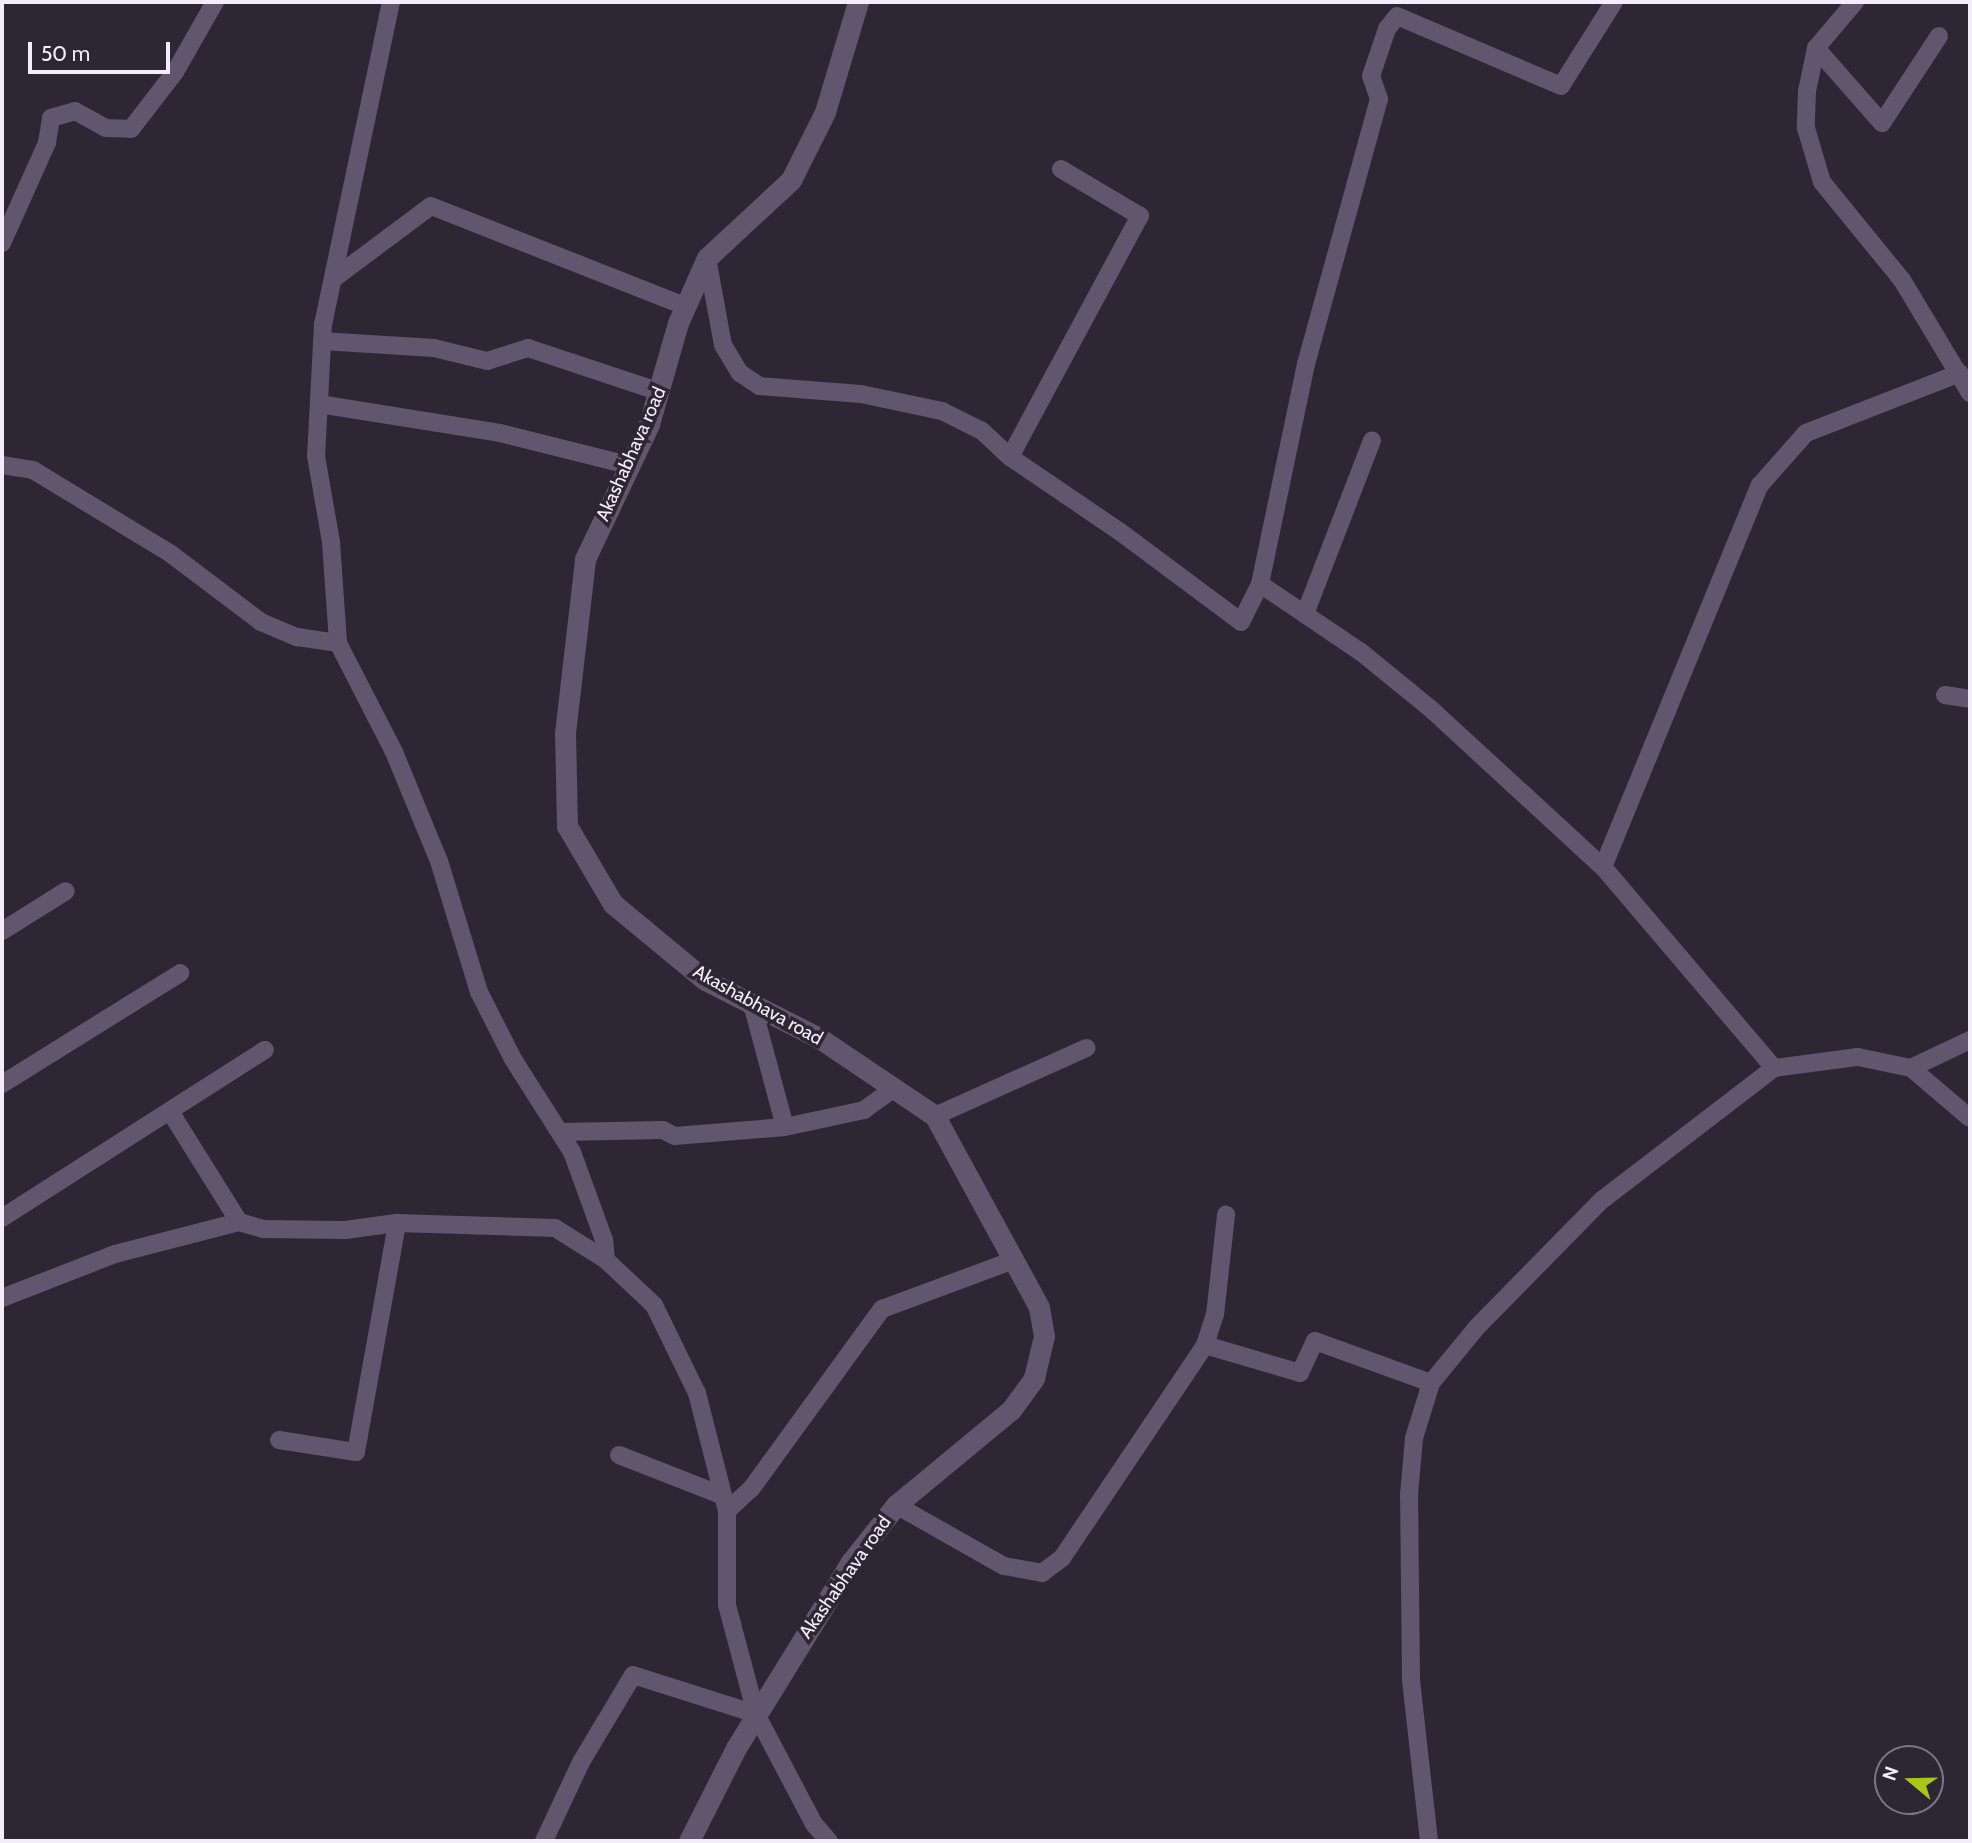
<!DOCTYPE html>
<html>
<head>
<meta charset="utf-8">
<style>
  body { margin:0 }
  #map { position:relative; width:1972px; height:1843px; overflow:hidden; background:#2d2635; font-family:Cabin,sans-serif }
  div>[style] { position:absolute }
  .minor>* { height:18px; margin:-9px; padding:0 9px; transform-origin:9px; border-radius:9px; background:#60566d }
  .tertiary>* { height:21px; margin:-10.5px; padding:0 10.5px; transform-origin:10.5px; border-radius:10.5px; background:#60566d }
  span { translate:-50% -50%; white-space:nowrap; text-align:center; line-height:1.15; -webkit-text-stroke:7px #2d2635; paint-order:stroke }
  .street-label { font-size:19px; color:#f2edf8 }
  .frame { position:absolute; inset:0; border:4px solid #f2edf8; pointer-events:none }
  .north { position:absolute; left:1874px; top:1745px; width:70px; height:70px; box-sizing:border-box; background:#2d2635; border:2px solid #7c7683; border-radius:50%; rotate:289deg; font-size:19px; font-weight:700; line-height:28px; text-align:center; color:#f2edf8 }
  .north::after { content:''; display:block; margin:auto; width:24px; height:32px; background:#aac719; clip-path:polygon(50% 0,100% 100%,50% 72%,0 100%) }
  .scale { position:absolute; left:28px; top:42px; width:142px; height:32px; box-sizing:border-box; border:4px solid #f2edf8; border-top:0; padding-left:9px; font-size:21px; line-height:24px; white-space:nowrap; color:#f2edf8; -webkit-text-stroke:5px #2d2635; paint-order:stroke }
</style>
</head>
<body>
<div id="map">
  <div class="minor">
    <i style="left:391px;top:2px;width:329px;rotate:101.9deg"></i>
    <i style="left:323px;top:324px;width:132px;rotate:93deg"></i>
    <i style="left:316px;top:456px;width:87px;rotate:80.1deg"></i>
    <i style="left:331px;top:542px;width:101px;rotate:86deg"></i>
    <i style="left:338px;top:643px;width:123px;rotate:62.8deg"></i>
    <i style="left:394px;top:752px;width:118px;rotate:67.6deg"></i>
    <i style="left:439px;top:861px;width:137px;rotate:73deg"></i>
    <i style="left:479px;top:992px;width:75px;rotate:63.1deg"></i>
    <i style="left:513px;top:1059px;width:110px;rotate:57.6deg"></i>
    <i style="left:572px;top:1152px;width:94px;rotate:70deg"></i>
    <i style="left:604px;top:1240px;width:20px;rotate:84deg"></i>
    <i style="left:1855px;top:2px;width:60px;rotate:130.3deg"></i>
    <i style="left:1816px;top:48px;width:100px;rotate:48.7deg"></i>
    <i style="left:1882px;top:123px;width:104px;rotate:-56.8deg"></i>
    <i style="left:1816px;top:48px;width:44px;rotate:101.8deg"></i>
    <i style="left:1807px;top:91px;width:37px;rotate:92deg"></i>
    <i style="left:1806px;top:128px;width:56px;rotate:73.5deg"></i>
    <i style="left:1822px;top:182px;width:127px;rotate:50.8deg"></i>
    <i style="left:1902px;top:280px;width:132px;rotate:59deg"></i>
    <i style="left:2px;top:243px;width:110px;rotate:-65.8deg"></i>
    <i style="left:47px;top:143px;width:25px;rotate:-81deg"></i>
    <i style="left:51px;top:118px;width:25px;rotate:-16deg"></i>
    <i style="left:75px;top:111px;width:35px;rotate:29deg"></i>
    <i style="left:106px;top:128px;width:25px;rotate:2deg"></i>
    <i style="left:131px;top:129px;width:72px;rotate:-52.3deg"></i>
    <i style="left:175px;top:72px;width:81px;rotate:-60.3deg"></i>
    <i style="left:707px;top:258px;width:88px;rotate:79.6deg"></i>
    <i style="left:723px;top:345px;width:33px;rotate:59deg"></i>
    <i style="left:740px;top:373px;width:23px;rotate:34deg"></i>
    <i style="left:759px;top:386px;width:102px;rotate:4.5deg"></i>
    <i style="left:861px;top:394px;width:83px;rotate:11.9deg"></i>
    <i style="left:942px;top:411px;width:45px;rotate:26.6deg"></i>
    <i style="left:982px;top:431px;width:38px;rotate:43deg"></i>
    <i style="left:1010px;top:457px;width:132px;rotate:34.2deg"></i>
    <i style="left:1119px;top:531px;width:152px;rotate:36.7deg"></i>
    <i style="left:1241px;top:622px;width:42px;rotate:-63.4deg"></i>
    <i style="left:1260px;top:584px;width:122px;rotate:34deg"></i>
    <i style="left:1361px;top:652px;width:92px;rotate:39.2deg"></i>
    <i style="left:1432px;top:710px;width:232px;rotate:42.6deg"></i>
    <i style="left:333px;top:279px;width:122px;rotate:-36.7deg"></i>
    <i style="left:431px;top:206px;width:273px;rotate:21.5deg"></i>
    <i style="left:322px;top:341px;width:112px;rotate:3.6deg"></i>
    <i style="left:434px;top:348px;width:55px;rotate:13.8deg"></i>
    <i style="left:487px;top:361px;width:43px;rotate:-17.6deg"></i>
    <i style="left:528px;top:348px;width:139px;rotate:18.4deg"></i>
    <i style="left:319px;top:404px;width:183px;rotate:9.1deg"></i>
    <i style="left:500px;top:433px;width:132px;rotate:14deg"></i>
    <i style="left:1010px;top:457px;width:274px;rotate:-61.7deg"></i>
    <i style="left:1140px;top:216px;width:92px;rotate:-149.3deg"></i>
    <i style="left:2px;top:465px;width:31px;rotate:9deg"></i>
    <i style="left:33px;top:470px;width:162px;rotate:31.3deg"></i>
    <i style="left:171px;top:554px;width:113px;rotate:37.1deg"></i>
    <i style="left:261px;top:622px;width:39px;rotate:23deg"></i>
    <i style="left:297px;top:637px;width:41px;rotate:8.3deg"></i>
    <i style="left:1260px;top:584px;width:225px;rotate:-78.2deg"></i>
    <i style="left:1306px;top:364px;width:275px;rotate:-74.6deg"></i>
    <i style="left:1379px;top:99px;width:24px;rotate:-109deg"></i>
    <i style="left:1371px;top:76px;width:50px;rotate:-71.2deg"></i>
    <i style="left:1387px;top:29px;width:16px;rotate:-52deg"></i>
    <i style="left:1397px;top:16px;width:178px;rotate:23.1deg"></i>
    <i style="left:1561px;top:86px;width:99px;rotate:-57.8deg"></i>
    <i style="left:1305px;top:614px;width:186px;rotate:-68.9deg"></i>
    <i style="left:1945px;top:695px;width:25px;rotate:9deg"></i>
    <i style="left:2px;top:931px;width:75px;rotate:-32deg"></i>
    <i style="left:752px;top:1004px;width:127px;rotate:75deg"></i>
    <i style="left:1774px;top:1068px;width:264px;rotate:-130.4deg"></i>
    <i style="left:1603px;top:867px;width:413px;rotate:-67.7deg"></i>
    <i style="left:1760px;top:485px;width:69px;rotate:-48.5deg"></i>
    <i style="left:1806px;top:433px;width:165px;rotate:-21.3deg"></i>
    <i style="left:1911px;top:1068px;width:65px;rotate:-25.4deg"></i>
    <i style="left:2px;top:1084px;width:210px;rotate:-31.9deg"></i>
    <i style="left:171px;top:1113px;width:128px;rotate:58deg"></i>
    <i style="left:935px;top:1116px;width:166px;rotate:-24.2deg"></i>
    <i style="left:560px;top:1132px;width:103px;rotate:-1.1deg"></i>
    <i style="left:663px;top:1130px;width:13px;rotate:27deg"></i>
    <i style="left:675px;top:1136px;width:110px;rotate:-4.7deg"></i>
    <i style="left:785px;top:1127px;width:81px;rotate:-12.1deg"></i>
    <i style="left:864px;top:1110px;width:37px;rotate:-36deg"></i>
    <i style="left:2px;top:1218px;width:312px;rotate:-32.6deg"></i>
    <i style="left:2px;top:1298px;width:121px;rotate:-21.3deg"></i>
    <i style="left:115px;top:1254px;width:128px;rotate:-14.5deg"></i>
    <i style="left:239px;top:1222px;width:25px;rotate:16deg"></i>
    <i style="left:263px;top:1229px;width:82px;rotate:0.7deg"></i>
    <i style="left:345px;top:1230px;width:52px;rotate:-7.7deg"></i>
    <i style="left:397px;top:1223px;width:158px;rotate:1.8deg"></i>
    <i style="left:555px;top:1228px;width:60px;rotate:32.1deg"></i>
    <i style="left:606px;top:1260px;width:66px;rotate:43.2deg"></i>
    <i style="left:654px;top:1305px;width:98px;rotate:64deg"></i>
    <i style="left:697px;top:1393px;width:122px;rotate:75.7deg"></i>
    <i style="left:727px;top:1511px;width:94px;rotate:90deg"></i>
    <i style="left:727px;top:1605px;width:113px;rotate:75.1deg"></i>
    <i style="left:756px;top:1714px;width:124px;rotate:62.2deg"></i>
    <i style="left:814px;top:1824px;width:23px;rotate:49deg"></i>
    <i style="left:1205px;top:1345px;width:99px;rotate:16.4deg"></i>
    <i style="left:1300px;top:1373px;width:35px;rotate:-65deg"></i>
    <i style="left:1315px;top:1341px;width:123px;rotate:19.9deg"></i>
    <i style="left:279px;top:1440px;width:78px;rotate:8.9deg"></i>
    <i style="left:356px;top:1452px;width:233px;rotate:-79.8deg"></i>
    <i style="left:619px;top:1455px;width:110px;rotate:21.4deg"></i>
    <i style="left:896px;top:1505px;width:124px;rotate:29.5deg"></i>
    <i style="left:1004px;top:1566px;width:39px;rotate:10deg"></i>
    <i style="left:1042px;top:1573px;width:25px;rotate:-37deg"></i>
    <i style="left:1062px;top:1558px;width:257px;rotate:-56.1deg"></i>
    <i style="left:1205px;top:1345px;width:32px;rotate:-72deg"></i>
    <i style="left:1215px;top:1315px;width:101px;rotate:-83.7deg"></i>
    <i style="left:727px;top:1511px;width:33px;rotate:-43deg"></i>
    <i style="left:751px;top:1489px;width:223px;rotate:-54deg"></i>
    <i style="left:882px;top:1309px;width:138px;rotate:-20.4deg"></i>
    <i style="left:544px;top:1841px;width:87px;rotate:-64.9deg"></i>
    <i style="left:581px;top:1762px;width:101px;rotate:-59.1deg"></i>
    <i style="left:633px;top:1675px;width:129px;rotate:17.6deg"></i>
    <i style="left:1429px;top:1841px;width:162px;rotate:-96.4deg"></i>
    <i style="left:1411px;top:1680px;width:185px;rotate:-90.6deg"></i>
    <i style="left:1409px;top:1495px;width:57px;rotate:-85deg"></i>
    <i style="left:1414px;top:1438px;width:58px;rotate:-72.8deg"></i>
    <i style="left:1431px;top:1383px;width:72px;rotate:-50.6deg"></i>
    <i style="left:1477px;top:1327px;width:178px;rotate:-45.5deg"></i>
    <i style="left:1602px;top:1200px;width:217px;rotate:-37.5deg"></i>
    <i style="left:1774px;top:1068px;width:85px;rotate:-7.5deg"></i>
    <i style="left:1858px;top:1057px;width:54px;rotate:11.7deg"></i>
    <i style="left:1911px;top:1068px;width:77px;rotate:40.3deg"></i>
  </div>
  <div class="tertiary">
    <i style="left:689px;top:1841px;width:104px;rotate:-63.2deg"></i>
    <i style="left:736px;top:1748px;width:219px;rotate:-58.3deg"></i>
    <i style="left:851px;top:1562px;width:73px;rotate:-51.7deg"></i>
    <i style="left:896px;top:1505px;width:149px;rotate:-39.6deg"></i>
    <i style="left:1011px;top:1410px;width:39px;rotate:-54deg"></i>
    <i style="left:1034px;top:1378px;width:43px;rotate:-76.6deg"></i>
    <i style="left:1044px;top:1336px;width:29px;rotate:-100deg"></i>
    <i style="left:1039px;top:1307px;width:217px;rotate:-118.6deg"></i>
    <i style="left:935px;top:1116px;width:138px;rotate:-146deg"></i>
    <i style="left:821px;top:1039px;width:130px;rotate:-153deg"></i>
    <i style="left:705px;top:980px;width:119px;rotate:-140.4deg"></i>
    <i style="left:613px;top:904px;width:91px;rotate:-120.5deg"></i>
    <i style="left:567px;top:826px;width:93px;rotate:-91.2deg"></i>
    <i style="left:565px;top:733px;width:175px;rotate:-83.4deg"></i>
    <i style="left:585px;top:559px;width:149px;rotate:-64.6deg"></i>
    <i style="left:649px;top:424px;width:105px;rotate:-74deg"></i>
    <i style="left:678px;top:323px;width:71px;rotate:-66deg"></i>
    <i style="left:707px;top:258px;width:115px;rotate:-42.9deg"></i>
    <i style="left:791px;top:180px;width:76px;rotate:-63.4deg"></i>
    <i style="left:825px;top:112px;width:115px;rotate:-73.3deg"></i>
  </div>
  <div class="street-label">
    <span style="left:631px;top:454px;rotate:-66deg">Akashabhava road</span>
    <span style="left:758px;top:1005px;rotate:29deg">Akashabhava road</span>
    <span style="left:845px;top:1577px;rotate:-55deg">Akashabhava road</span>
  </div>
  <div class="frame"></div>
  <div class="north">N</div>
  <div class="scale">50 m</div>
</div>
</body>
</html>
